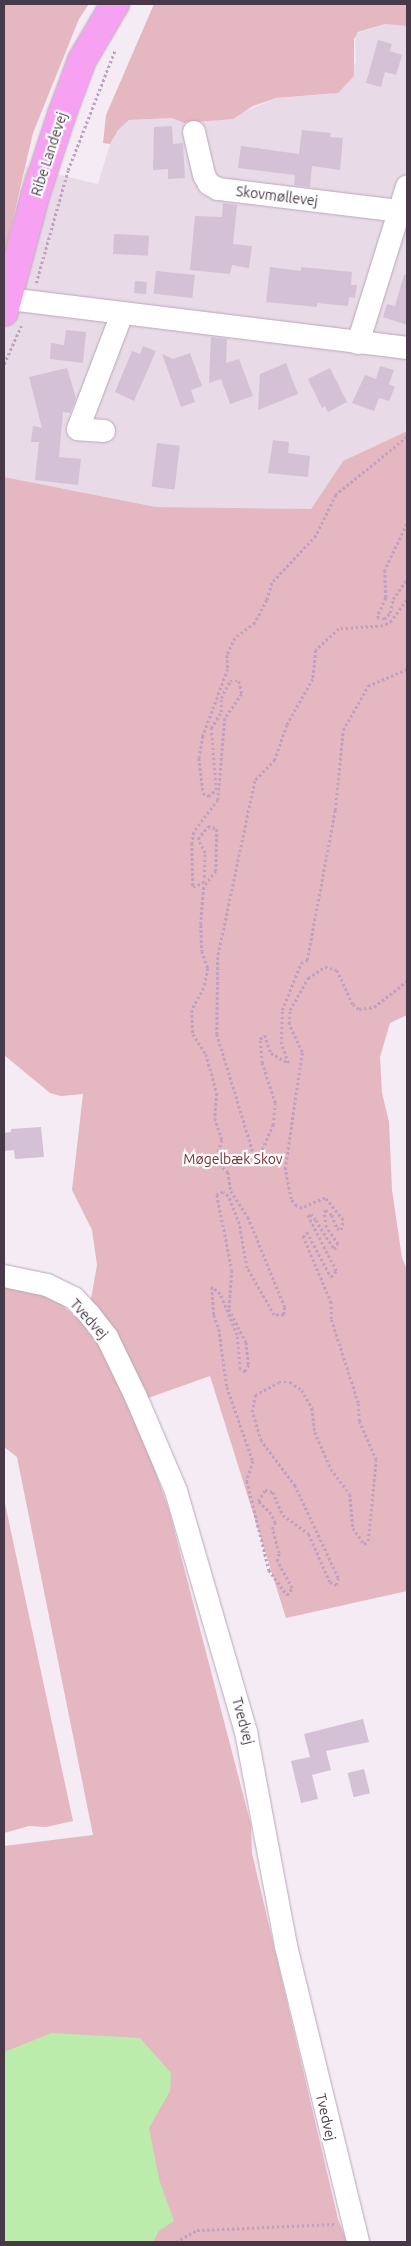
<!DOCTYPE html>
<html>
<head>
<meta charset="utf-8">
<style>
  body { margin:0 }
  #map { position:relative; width:411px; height:2246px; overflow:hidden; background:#f4ebf4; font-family:Ubuntu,sans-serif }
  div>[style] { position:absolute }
  .residential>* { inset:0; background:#e8dae7 }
  .green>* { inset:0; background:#e5b7c0 }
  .water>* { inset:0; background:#bcecac }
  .building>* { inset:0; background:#d4c1d5; transform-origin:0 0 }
  .path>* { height:2.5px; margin-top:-1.25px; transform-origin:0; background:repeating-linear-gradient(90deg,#c0a0c0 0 2.5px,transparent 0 5px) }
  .roads { filter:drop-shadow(0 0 1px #b9a8b9) drop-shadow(0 0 1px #b9a8b9) }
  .minor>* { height:22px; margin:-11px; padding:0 11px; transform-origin:11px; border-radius:11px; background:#fff }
  .major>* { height:28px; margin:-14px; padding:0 14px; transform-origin:14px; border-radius:14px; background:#f7a1f2 }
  span { translate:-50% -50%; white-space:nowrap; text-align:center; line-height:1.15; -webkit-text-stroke:4.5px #fff; paint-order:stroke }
  .street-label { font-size:14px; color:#483948 }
  .park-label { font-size:14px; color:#773032 }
  .frame { position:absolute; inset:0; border:5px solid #483948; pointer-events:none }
</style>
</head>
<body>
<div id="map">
  <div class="residential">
    <i style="clip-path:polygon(385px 24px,407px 26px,407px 431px,343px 461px,311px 509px,156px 507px,4px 477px,4px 258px,26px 167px,98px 184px,110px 144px,118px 130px,129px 120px,172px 118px,185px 123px,237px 115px,276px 98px,331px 94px,356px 62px,355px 34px)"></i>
  </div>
  <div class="green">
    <i style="clip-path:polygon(4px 4px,89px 4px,79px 19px,33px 133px,4px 258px)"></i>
    <i style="clip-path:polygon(154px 4px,407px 4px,407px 26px,385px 24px,358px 32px,354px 39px,354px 76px,338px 93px,276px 98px,253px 106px,233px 119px,184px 123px,172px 118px,129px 120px,118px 130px,110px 144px,103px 143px,106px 115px)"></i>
    <i style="clip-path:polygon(407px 431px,407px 1015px,390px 1023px,380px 1057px,382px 1093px,389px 1122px,392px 1190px,402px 1258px,407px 1269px,407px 1591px,286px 1618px,210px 1376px,148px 1398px,91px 1299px,97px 1265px,92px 1230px,72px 1190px,83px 1094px,61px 1096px,50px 1093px,4px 1055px,4px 477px,156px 507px,311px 509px,343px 461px)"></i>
    <i style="clip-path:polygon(4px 1287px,54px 1298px,91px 1330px,134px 1411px,169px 1510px,251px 1825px,252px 1853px,338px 2219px,347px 2242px,4px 2242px,4px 1846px,93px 1835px,17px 1457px,4px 1447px)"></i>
    <i style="clip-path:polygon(4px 1499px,73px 1821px,46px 1827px,29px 1826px,4px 1833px)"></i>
  </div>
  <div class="water">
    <i style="clip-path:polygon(52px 2033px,140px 2038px,171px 2073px,170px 2091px,149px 2128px,159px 2179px,174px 2221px,159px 2231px,153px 2242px,4px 2242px,4px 2052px)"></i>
  </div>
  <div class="building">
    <i style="clip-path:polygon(378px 40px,392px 44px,390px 51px,402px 55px,396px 75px,385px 72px,381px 87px,366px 83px)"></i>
    <i style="clip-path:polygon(172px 126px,173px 144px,183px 143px,185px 178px,168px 179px,168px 169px,153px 170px,154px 127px)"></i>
    <i style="clip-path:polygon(302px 130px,331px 133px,330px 137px,343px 138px,340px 170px,312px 166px,310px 187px,294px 185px,295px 175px,238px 168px,241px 146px,299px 154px)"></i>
    <i style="clip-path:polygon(223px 203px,237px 205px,233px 244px,252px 246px,249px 268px,232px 265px,230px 274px,190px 270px,195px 216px,222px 217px)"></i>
    <i style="left:114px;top:234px;width:35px;height:20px;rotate:3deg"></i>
    <i style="clip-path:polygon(270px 267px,301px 271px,301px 267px,352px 272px,351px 285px,357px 285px,355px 298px,349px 297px,348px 306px,317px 303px,317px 307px,266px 302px)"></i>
    <i style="left:156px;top:271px;width:39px;height:23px;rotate:6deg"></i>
    <i style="clip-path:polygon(404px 275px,407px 275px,407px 325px,383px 317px,387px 304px,395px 306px)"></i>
    <i style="left:135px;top:281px;width:12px;height:12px;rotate:5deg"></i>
    <i style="clip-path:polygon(66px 330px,86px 332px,83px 363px,50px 359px,51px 343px,64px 345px)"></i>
    <i style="clip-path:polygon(211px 337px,227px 339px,226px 363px,239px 359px,253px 396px,230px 404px,221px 379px,209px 383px)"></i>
    <i style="clip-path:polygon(143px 346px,156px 351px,134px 401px,115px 392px,132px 351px,140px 354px)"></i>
    <i style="clip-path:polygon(190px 353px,202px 386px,191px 390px,195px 402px,181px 407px,162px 354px,173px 359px)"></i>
    <i style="clip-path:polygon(286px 363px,298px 394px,258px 410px,260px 374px)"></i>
    <i style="clip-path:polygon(380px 366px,394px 370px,389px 384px,395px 387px,389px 401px,379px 398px,374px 411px,352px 403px,365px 375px,376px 379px)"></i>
    <i style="clip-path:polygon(67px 368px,76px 398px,70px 413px,63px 412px,59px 457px,81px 459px,78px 485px,35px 480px,39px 442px,31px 442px,33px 426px,42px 428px,29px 377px)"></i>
    <i style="clip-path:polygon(330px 368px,347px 402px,328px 412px,325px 406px,322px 408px,308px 379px)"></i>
    <i style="clip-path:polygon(273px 440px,289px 442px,288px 453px,310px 456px,308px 477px,268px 473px)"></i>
    <i style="left:157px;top:443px;width:23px;height:44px;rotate:7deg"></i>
    <i style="clip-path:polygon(41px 1127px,44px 1157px,15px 1159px,14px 1150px,4px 1151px,4px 1133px,11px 1132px,11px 1129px)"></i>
    <i style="clip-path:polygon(363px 1719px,369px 1742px,326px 1751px,331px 1770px,312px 1775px,318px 1799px,301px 1803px,291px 1761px,310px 1757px,304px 1734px)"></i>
    <i style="left:364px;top:1769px;width:25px;height:17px;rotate:76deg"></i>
  </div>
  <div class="path">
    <i style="left:36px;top:283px;width:117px;rotate:-74.2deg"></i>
    <i style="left:68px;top:170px;width:129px;rotate:-68.6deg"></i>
    <i style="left:4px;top:364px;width:42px;rotate:-65.9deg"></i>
    <i style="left:407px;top:437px;width:92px;rotate:140.8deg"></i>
    <i style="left:336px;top:495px;width:46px;rotate:116deg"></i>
    <i style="left:316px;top:536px;width:64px;rotate:133.1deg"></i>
    <i style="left:272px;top:583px;width:18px;rotate:106deg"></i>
    <i style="left:267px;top:600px;width:26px;rotate:118deg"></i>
    <i style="left:255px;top:623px;width:25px;rotate:143deg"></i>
    <i style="left:235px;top:638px;width:19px;rotate:115deg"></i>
    <i style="left:227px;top:655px;width:14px;rotate:86deg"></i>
    <i style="left:228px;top:669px;width:72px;rotate:110.5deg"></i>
    <i style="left:203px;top:736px;width:22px;rotate:100deg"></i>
    <i style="left:199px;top:758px;width:35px;rotate:83deg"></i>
    <i style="left:203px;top:793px;width:6px;rotate:31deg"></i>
    <i style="left:208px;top:796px;width:10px;rotate:-37deg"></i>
    <i style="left:216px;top:790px;width:62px;rotate:-94.6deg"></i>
    <i style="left:211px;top:728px;width:19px;rotate:-58deg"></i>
    <i style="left:221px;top:712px;width:14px;rotate:-90deg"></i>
    <i style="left:221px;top:698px;width:19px;rotate:-62deg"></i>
    <i style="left:230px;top:681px;width:9px"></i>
    <i style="left:239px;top:681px;width:13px;rotate:77deg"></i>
    <i style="left:242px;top:694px;width:29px;rotate:125deg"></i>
    <i style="left:225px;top:718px;width:82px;rotate:94.9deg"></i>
    <i style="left:218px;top:800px;width:40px;rotate:127deg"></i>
    <i style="left:194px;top:832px;width:11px;rotate:100deg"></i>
    <i style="left:192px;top:843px;width:44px;rotate:88.7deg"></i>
    <i style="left:193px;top:887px;width:11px;rotate:-22deg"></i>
    <i style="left:203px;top:883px;width:6px;rotate:-81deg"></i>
    <i style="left:204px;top:877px;width:24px;rotate:-88deg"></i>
    <i style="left:205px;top:853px;width:16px;rotate:-117deg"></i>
    <i style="left:198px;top:839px;width:16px;rotate:-52deg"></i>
    <i style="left:208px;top:826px;width:9px;rotate:18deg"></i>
    <i style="left:217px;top:829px;width:42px;rotate:91.4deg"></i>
    <i style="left:216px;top:871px;width:20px;rotate:127deg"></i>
    <i style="left:204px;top:887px;width:38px;rotate:95deg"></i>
    <i style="left:201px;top:925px;width:26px;rotate:88deg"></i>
    <i style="left:202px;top:951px;width:18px;rotate:71deg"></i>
    <i style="left:208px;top:968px;width:20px;rotate:101deg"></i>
    <i style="left:204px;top:988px;width:25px;rotate:119deg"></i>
    <i style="left:192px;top:1010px;width:24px;rotate:88deg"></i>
    <i style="left:193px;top:1034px;width:24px;rotate:57deg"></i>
    <i style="left:206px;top:1054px;width:41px;rotate:74.2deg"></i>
    <i style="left:217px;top:1093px;width:25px;rotate:95deg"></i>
    <i style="left:215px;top:1118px;width:23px;rotate:72deg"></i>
    <i style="left:222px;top:1140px;width:17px;rotate:107deg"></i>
    <i style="left:217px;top:1156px;width:8px;rotate:76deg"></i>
    <i style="left:219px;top:1164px;width:12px;rotate:42deg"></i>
    <i style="left:228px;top:1172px;width:19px;rotate:81deg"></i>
    <i style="left:231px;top:1191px;width:31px;rotate:57deg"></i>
    <i style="left:248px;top:1217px;width:97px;rotate:67.7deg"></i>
    <i style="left:285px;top:1307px;width:8px;rotate:97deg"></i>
    <i style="left:284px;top:1315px;width:10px;rotate:180deg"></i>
    <i style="left:274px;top:1315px;width:54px;rotate:-119.9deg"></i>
    <i style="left:247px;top:1268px;width:45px;rotate:-100.3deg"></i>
    <i style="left:239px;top:1224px;width:30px;rotate:-111deg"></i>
    <i style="left:228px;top:1196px;width:6px;rotate:-141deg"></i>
    <i style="left:223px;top:1192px;width:7px;rotate:153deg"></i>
    <i style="left:217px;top:1195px;width:76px;rotate:78.7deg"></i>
    <i style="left:232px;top:1270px;width:39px;rotate:94deg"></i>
    <i style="left:229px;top:1309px;width:37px;rotate:63deg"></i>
    <i style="left:246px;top:1342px;width:23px;rotate:83deg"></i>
    <i style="left:249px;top:1365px;width:8px;rotate:120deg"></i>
    <i style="left:245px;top:1372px;width:6px;rotate:-149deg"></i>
    <i style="left:240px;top:1369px;width:34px;rotate:-95deg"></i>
    <i style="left:237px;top:1335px;width:44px;rotate:-112.5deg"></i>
    <i style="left:220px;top:1294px;width:11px;rotate:-139deg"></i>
    <i style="left:212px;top:1287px;width:28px;rotate:86deg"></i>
    <i style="left:214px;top:1315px;width:15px;rotate:70deg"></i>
    <i style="left:219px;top:1329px;width:59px;rotate:82.1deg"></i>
    <i style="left:227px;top:1387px;width:78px;rotate:70.6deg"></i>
    <i style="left:253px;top:1461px;width:21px;rotate:107deg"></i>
    <i style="left:247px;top:1481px;width:92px;rotate:76.1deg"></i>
    <i style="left:269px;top:1570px;width:31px;rotate:54deg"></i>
    <i style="left:287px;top:1595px;width:9px;rotate:-54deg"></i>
    <i style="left:292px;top:1588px;width:31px;rotate:-119deg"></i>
    <i style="left:277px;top:1561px;width:8px;rotate:-76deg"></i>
    <i style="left:279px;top:1553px;width:25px;rotate:-106deg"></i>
    <i style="left:272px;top:1529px;width:7px;rotate:-63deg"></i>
    <i style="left:275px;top:1523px;width:10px;rotate:-114deg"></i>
    <i style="left:271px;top:1514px;width:18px;rotate:-135deg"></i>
    <i style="left:258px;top:1501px;width:13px;rotate:-58deg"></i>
    <i style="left:265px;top:1490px;width:8px;rotate:14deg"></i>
    <i style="left:273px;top:1492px;width:25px;rotate:67deg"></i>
    <i style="left:283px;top:1515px;width:32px;rotate:36deg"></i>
    <i style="left:309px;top:1534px;width:52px;rotate:66.4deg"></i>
    <i style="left:330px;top:1582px;width:7px;rotate:27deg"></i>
    <i style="left:336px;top:1585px;width:7px;rotate:-74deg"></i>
    <i style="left:338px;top:1578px;width:102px;rotate:-115.1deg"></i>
    <i style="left:295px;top:1486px;width:56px;rotate:-127.1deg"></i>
    <i style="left:261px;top:1441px;width:30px;rotate:-107deg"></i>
    <i style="left:252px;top:1412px;width:17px;rotate:-80deg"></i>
    <i style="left:255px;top:1395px;width:27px;rotate:-28deg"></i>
    <i style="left:279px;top:1382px;width:11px"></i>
    <i style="left:290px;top:1382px;width:14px;rotate:34deg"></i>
    <i style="left:302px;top:1390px;width:21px;rotate:61deg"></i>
    <i style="left:312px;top:1408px;width:24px;rotate:83deg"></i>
    <i style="left:315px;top:1432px;width:40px;rotate:66.6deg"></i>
    <i style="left:331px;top:1469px;width:31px;rotate:53deg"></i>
    <i style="left:350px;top:1494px;width:34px;rotate:85deg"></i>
    <i style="left:353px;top:1528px;width:19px;rotate:55deg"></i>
    <i style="left:364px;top:1544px;width:5px;rotate:-37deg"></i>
    <i style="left:368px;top:1541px;width:81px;rotate:-84.4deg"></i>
    <i style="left:376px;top:1460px;width:43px;rotate:-113.6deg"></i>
    <i style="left:359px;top:1421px;width:18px;rotate:-93deg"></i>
    <i style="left:358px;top:1403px;width:88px;rotate:-107.8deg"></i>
    <i style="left:331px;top:1319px;width:16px;rotate:-90deg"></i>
    <i style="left:331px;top:1303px;width:72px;rotate:-113deg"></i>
    <i style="left:303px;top:1237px;width:6px;rotate:-51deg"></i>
    <i style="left:307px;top:1232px;width:51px;rotate:61.9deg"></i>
    <i style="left:331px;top:1277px;width:8px;rotate:-50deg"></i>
    <i style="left:336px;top:1271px;width:62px;rotate:-117deg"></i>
    <i style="left:308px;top:1216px;width:4px;rotate:-34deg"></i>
    <i style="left:311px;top:1214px;width:8px;rotate:50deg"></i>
    <i style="left:316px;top:1220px;width:34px;rotate:58deg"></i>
    <i style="left:334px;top:1249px;width:6px;rotate:-51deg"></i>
    <i style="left:338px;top:1244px;width:21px;rotate:-125deg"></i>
    <i style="left:326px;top:1227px;width:15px;rotate:-98deg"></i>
    <i style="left:324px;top:1212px;width:3px;rotate:-45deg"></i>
    <i style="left:326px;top:1210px;width:8px;rotate:40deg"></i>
    <i style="left:332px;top:1215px;width:14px;rotate:69deg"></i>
    <i style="left:337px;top:1228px;width:4px;rotate:27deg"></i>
    <i style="left:341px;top:1230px;width:10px;rotate:-79deg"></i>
    <i style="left:343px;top:1220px;width:28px;rotate:-129deg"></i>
    <i style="left:325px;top:1198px;width:25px;rotate:157deg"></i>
    <i style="left:302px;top:1208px;width:6px;rotate:-162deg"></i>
    <i style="left:296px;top:1206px;width:9px;rotate:-126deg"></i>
    <i style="left:291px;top:1199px;width:31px;rotate:-101deg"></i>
    <i style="left:285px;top:1169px;width:118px;rotate:-81.7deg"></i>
    <i style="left:302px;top:1052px;width:31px;rotate:-115deg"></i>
    <i style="left:289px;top:1024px;width:14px;rotate:-86deg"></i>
    <i style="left:290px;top:1010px;width:37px;rotate:-61deg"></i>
    <i style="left:308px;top:978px;width:20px;rotate:-33deg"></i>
    <i style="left:325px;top:967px;width:12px;rotate:14deg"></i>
    <i style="left:337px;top:970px;width:38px;rotate:65deg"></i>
    <i style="left:353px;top:1004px;width:8px;rotate:40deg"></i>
    <i style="left:359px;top:1009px;width:15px;rotate:-8deg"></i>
    <i style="left:374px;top:1007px;width:42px;rotate:-38.2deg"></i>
    <i style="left:407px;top:524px;width:51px;rotate:115.6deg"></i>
    <i style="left:385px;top:570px;width:28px;rotate:88deg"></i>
    <i style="left:386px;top:598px;width:21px;rotate:115deg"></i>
    <i style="left:377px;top:617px;width:7px;rotate:16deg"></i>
    <i style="left:384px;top:619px;width:8px;rotate:-45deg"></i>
    <i style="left:390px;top:613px;width:14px;rotate:-78deg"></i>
    <i style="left:393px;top:599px;width:24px;rotate:-55deg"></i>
    <i style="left:407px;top:600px;width:26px;rotate:126deg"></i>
    <i style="left:392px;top:621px;width:10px;rotate:151deg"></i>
    <i style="left:383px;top:626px;width:44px;rotate:176.1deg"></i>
    <i style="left:339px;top:629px;width:31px;rotate:138deg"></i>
    <i style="left:316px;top:650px;width:29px;rotate:96deg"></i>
    <i style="left:313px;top:679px;width:53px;rotate:119.5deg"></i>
    <i style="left:287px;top:725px;width:37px;rotate:109deg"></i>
    <i style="left:275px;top:760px;width:29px;rotate:134deg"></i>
    <i style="left:255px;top:781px;width:180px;rotate:101.9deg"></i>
    <i style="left:218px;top:957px;width:77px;rotate:90.7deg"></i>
    <i style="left:217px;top:1034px;width:127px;rotate:73deg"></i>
    <i style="left:254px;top:1155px;width:6px;rotate:-9deg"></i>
    <i style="left:260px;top:1154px;width:32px;rotate:-66deg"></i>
    <i style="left:273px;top:1125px;width:22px;rotate:-85deg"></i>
    <i style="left:275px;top:1103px;width:42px;rotate:-108deg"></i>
    <i style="left:262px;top:1063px;width:24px;rotate:-95deg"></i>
    <i style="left:260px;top:1039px;width:6px;rotate:-39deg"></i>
    <i style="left:265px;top:1035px;width:19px;rotate:72deg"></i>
    <i style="left:271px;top:1053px;width:20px;rotate:30deg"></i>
    <i style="left:288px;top:1063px;width:20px;rotate:-110deg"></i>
    <i style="left:281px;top:1044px;width:34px;rotate:-88deg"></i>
    <i style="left:282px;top:1010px;width:51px;rotate:-68deg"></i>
    <i style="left:301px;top:963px;width:7px;rotate:-27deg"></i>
    <i style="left:307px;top:960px;width:153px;rotate:-79.4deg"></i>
    <i style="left:335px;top:810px;width:80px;rotate:-84.3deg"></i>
    <i style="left:343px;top:730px;width:51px;rotate:-60.4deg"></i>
    <i style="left:368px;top:686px;width:43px;rotate:-23.6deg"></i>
    <i style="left:176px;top:2242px;width:24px;rotate:-30deg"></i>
    <i style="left:197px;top:2230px;width:138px;rotate:-2.5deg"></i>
  </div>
  <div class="roads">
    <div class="minor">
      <i style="left:194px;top:132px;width:44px;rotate:76.9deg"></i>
      <i style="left:204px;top:175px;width:10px;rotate:61deg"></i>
      <i style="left:209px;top:184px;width:10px;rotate:29deg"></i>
      <i style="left:218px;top:189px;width:183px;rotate:6.9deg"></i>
      <i style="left:9px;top:299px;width:401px;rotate:7deg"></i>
      <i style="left:358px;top:343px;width:164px;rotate:-72.6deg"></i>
      <i style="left:104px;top:431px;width:26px;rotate:-176deg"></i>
      <i style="left:78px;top:429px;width:123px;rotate:-69.1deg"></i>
      <i style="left:4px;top:1276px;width:44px;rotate:11.8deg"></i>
      <i style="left:47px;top:1285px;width:30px;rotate:26deg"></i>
      <i style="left:74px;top:1298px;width:22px;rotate:47deg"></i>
      <i style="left:89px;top:1314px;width:29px;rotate:52deg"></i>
      <i style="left:107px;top:1337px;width:67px;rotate:64.2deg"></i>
      <i style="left:136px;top:1397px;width:102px;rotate:66.9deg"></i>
      <i style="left:176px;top:1491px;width:251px;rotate:73.8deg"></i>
      <i style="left:246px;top:1732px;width:218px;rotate:79.4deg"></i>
      <i style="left:286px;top:1946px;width:305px;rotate:76.3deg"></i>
    </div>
    <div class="major">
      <i style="left:4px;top:312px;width:120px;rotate:-75deg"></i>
      <i style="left:35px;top:196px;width:86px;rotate:-71.8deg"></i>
      <i style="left:62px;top:114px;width:58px;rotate:-69.7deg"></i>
      <i style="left:82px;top:60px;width:65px;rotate:-59.5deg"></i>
    </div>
  </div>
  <div class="street-label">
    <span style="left:49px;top:154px;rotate:-72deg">Ribe Landevej</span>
    <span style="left:277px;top:196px;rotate:7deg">Skovmøllevej</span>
    <span style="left:89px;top:1319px;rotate:48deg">Tvedvej</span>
    <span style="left:243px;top:1721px;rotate:75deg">Tvedvej</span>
    <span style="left:326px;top:2117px;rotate:77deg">Tvedvej</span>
  </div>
  <div class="park-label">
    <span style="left:233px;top:1159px">Møgelbæk Skov</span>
  </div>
  <div class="frame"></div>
</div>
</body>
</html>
